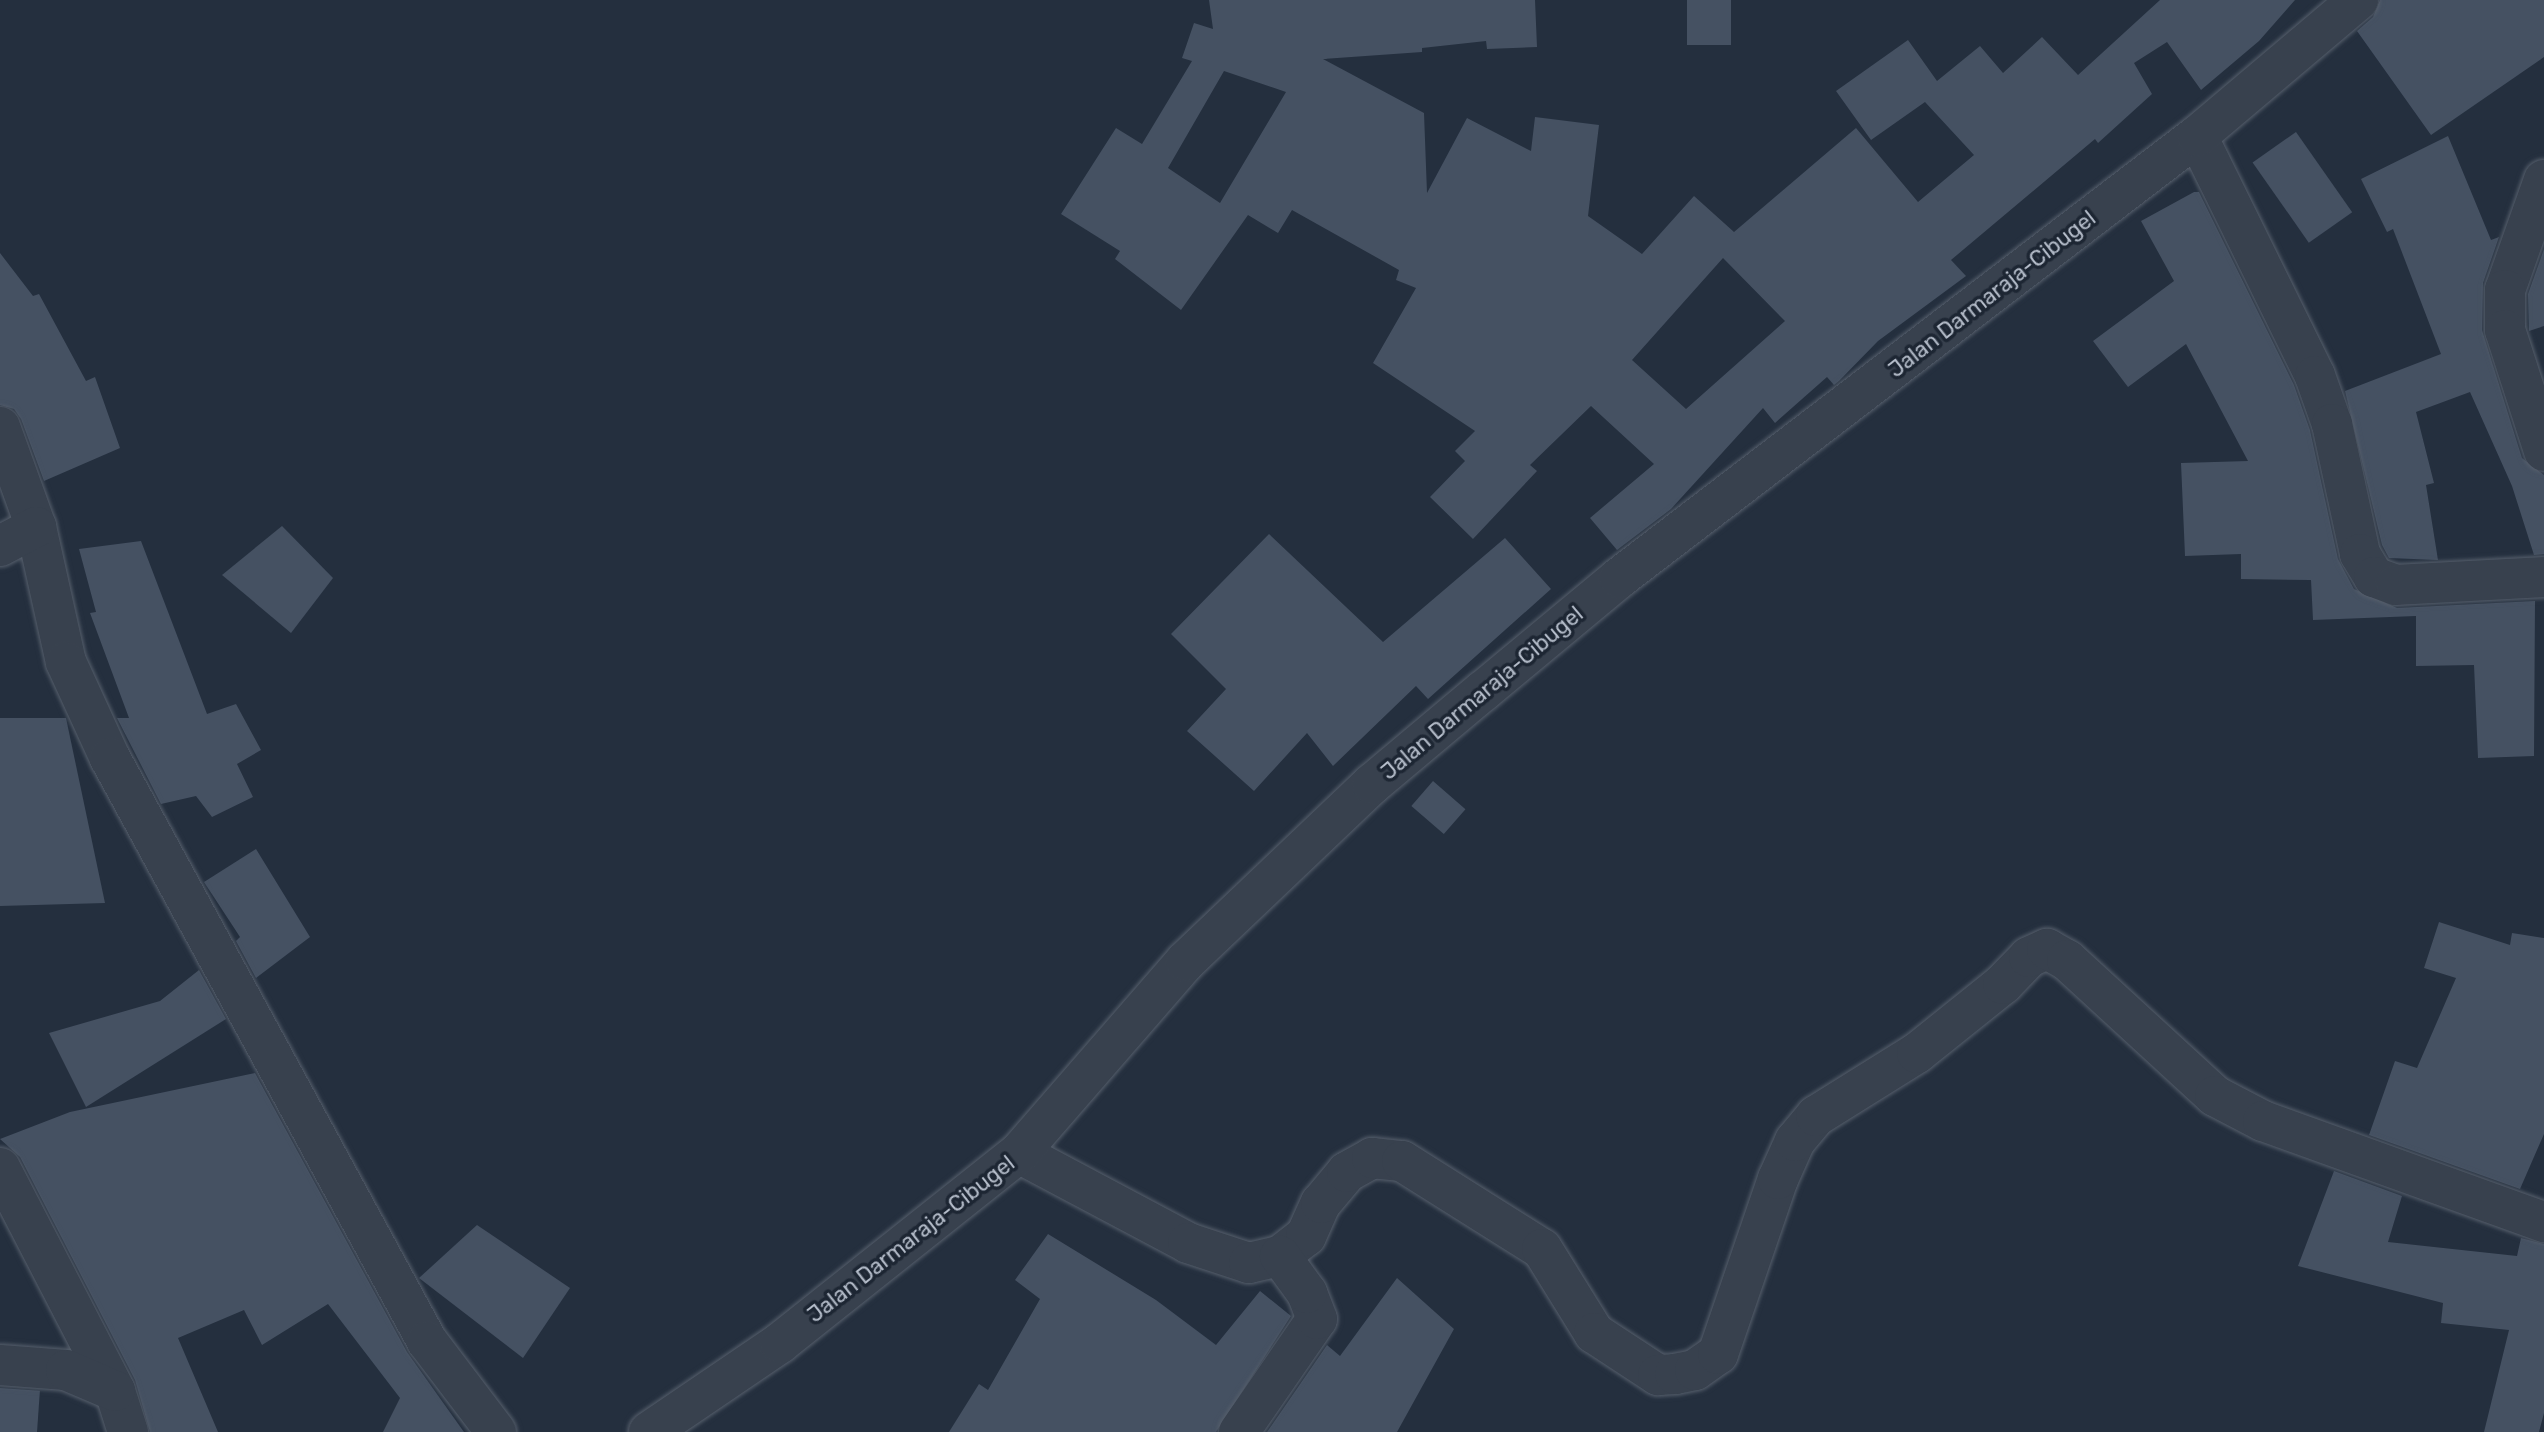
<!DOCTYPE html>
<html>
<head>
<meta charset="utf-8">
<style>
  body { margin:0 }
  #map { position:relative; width:2544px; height:1432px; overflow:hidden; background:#242f3e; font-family:Rubik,sans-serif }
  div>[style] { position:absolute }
  .building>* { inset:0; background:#455162; transform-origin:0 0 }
  .roads { filter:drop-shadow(0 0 2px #565f6c) drop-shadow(0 0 2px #565f6c) }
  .street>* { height:40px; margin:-20px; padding:0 20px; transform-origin:20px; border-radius:20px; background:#38414e }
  span { translate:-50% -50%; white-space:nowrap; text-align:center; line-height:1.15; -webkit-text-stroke:7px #1d2633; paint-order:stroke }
  .street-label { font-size:22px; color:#b4bcc9 }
</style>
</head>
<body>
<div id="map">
  <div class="building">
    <i style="clip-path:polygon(evenodd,1209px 0,1535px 0,1537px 47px,1487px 49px,1486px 41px,1422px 48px,1422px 52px,1323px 59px,1424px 113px,1427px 193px,1467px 118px,1531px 151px,1535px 117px,1599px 125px,1588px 216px,1642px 254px,1694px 196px,1734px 232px,1856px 128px,1918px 202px,1974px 155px,1925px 102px,1871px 140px,1836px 91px,1908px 40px,1937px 81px,1980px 46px,2003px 73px,2042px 37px,2078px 75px,2160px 0,2295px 0,2259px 41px,2201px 90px,2167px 42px,2134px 63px,2152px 94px,2098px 143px,2095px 139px,1951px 260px,1966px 276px,1878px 341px,1839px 381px,1834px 385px,1827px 377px,1775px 423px,1763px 408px,1671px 509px,1617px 550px,1590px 518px,1654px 464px,1591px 406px,1530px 465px,1537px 471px,1473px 539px,1430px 497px,1465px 461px,1455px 451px,1475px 431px,1373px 363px,1416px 288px,1396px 280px,1399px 270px,1292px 210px,1278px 233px,1248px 215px,1181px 310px,1115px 259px,1120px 251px,1061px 214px,1116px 128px,1142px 144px,1192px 61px,1182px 58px,1194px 23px,1213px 29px,1209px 0,1224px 71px,1286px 92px,1220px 203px,1168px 168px,1224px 71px,1209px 0,1723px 258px,1785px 321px,1686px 409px,1632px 360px,1723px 258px)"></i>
    <i style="left:1687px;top:0;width:44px;height:45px"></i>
    <i style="clip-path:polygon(2380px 0,2544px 0,2544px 57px,2431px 135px,2357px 31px,2373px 17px)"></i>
    <i style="left:2296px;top:132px;width:98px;height:53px;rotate:55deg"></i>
    <i style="clip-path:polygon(2448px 136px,2491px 240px,2499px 237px,2483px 283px,2482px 330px,2522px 458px,2544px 475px,2544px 554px,2534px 555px,2512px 486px,2470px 392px,2416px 412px,2434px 483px,2426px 485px,2438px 560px,2389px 558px,2382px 545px,2345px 391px,2441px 354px,2393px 229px,2387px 232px,2361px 179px)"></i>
    <i style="clip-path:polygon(2194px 192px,2199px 192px,2294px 385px,2310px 430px,2338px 559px,2354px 589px,2397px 608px,2535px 601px,2534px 756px,2478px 758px,2474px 665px,2416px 666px,2416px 616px,2313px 620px,2311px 580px,2241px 579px,2241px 554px,2185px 556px,2181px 463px,2248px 461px,2186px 344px,2128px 387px,2093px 341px,2174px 281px,2141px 221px)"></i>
    <i style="clip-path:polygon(2544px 249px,2544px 326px,2529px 331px,2528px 294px)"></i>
    <i style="clip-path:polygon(0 253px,33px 296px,39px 294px,86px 381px,95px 377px,120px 448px,44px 481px,21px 419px,14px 409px,0 405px)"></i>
    <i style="clip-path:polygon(282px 526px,333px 578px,291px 633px,222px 575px)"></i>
    <i style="clip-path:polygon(1269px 534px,1383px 642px,1505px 538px,1551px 589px,1428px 699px,1416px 686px,1333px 766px,1307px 733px,1254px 791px,1187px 731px,1226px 689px,1171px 634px)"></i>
    <i style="clip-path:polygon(141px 541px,207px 714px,236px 704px,261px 750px,237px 764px,253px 797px,212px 817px,196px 796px,161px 804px,117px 718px,129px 718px,90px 613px,96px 612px,79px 549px)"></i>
    <i style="clip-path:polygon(0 718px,66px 718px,105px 903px,0 906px)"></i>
    <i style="left:1433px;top:781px;width:43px;height:33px;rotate:41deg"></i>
    <i style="clip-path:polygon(256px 849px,310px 937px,256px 978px,236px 941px,240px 937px,204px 882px)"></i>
    <i style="clip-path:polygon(2439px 922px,2510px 945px,2512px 933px,2544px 938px,2544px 1134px,2520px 1189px,2369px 1135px,2395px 1061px,2417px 1068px,2456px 978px,2424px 968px)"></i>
    <i style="clip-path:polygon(199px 970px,226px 1019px,86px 1107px,49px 1033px,160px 1001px)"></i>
    <i style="clip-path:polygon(255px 1073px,407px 1352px,464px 1432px,383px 1432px,400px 1398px,328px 1304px,262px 1345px,244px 1310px,178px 1338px,218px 1432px,150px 1432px,135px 1380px,20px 1157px,0 1139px,70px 1112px)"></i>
    <i style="clip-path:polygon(2334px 1171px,2402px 1196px,2388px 1242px,2517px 1256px,2521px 1238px,2544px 1244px,2544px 1413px,2539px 1432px,2484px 1432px,2509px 1330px,2441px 1323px,2443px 1303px,2298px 1266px)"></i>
    <i style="clip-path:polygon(477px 1225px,570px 1288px,523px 1358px,419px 1278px)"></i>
    <i style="clip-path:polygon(1048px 1234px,1156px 1300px,1216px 1345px,1260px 1291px,1291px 1316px,1216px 1432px,949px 1432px,979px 1384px,988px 1390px,1040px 1299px,1015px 1280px)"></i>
    <i style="clip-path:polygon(1397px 1278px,1454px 1329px,1397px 1432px,1267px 1432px,1327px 1345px,1340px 1356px)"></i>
    <i style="left:0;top:1388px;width:40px;height:44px;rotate:4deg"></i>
  </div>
  <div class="roads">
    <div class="street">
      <i style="left:2197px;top:136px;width:267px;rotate:63.8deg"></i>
      <i style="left:2315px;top:376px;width:51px;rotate:70.5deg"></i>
      <i style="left:2332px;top:424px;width:133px;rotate:77.8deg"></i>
      <i style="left:2360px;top:554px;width:27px;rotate:59deg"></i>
      <i style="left:2374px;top:577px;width:23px;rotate:20deg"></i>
      <i style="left:2396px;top:585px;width:148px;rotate:-3.1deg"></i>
      <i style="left:2544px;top:180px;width:117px;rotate:109.5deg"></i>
      <i style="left:2505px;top:290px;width:40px;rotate:90deg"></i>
      <i style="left:2505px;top:330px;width:127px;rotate:72.1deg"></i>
      <i style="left:0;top:427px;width:106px;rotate:70.2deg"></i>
      <i style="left:36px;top:527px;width:138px;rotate:77.5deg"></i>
      <i style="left:66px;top:662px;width:106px;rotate:65.4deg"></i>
      <i style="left:110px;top:758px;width:664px;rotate:61.47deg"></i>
      <i style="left:427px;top:1341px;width:114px;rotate:52.8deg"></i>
      <i style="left:0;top:546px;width:41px;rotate:-27.8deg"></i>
      <i style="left:1019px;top:1153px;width:191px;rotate:28deg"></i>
      <i style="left:1188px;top:1243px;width:64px;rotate:18.2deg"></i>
      <i style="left:1249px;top:1263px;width:32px;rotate:-13deg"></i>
      <i style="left:1280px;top:1256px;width:33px;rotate:-38deg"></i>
      <i style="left:1306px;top:1236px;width:36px;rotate:-66deg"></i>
      <i style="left:1321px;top:1203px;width:40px;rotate:-50deg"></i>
      <i style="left:1347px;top:1172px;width:29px;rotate:-29deg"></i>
      <i style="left:1372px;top:1158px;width:30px;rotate:6deg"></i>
      <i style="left:1402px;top:1161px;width:165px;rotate:32.2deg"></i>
      <i style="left:1542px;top:1249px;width:99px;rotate:58.2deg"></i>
      <i style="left:1594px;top:1333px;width:77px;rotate:33.3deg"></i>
      <i style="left:1658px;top:1375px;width:17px;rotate:-3deg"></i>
      <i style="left:1675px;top:1374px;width:20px;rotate:-11deg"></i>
      <i style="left:1695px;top:1370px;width:28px;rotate:-35deg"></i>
      <i style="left:1718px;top:1354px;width:185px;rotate:-71.1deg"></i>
      <i style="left:1778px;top:1179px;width:42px;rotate:-65.9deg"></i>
      <i style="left:1795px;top:1141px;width:33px;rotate:-50deg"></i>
      <i style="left:1816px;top:1116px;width:119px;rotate:-32deg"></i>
      <i style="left:1917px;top:1053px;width:110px;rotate:-38.7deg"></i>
      <i style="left:2003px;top:984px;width:37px;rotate:-46deg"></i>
      <i style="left:2029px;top:957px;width:20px;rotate:-24deg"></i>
      <i style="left:2047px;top:949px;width:23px;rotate:29deg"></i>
      <i style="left:2067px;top:960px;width:201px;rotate:42.6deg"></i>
      <i style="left:2215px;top:1096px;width:54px;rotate:27.5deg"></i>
      <i style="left:2263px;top:1121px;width:299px;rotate:19.8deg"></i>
      <i style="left:0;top:1168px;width:251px;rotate:62.7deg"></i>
      <i style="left:115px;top:1391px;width:43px;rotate:72.4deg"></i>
      <i style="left:0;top:1365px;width:66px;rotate:4.3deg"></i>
      <i style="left:66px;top:1370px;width:53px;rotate:23.2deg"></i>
      <i style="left:649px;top:1432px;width:158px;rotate:-34.2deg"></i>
      <i style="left:780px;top:1343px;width:305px;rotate:-38.5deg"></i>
      <i style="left:1019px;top:1153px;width:254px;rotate:-49deg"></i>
      <i style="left:1186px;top:961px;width:257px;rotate:-43.6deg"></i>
      <i style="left:1372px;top:784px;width:145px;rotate:-40deg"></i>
      <i style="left:1483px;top:691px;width:177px;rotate:-39.7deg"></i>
      <i style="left:1619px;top:578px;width:728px;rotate:-37.41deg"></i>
      <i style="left:2197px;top:136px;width:211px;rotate:-40.2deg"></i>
      <i style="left:1239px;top:1432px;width:137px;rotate:-55.4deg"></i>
      <i style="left:1317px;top:1319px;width:28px;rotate:-111deg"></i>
      <i style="left:1307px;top:1293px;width:46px;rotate:-126.1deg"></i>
    </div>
  </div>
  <div class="street-label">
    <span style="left:1992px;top:294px;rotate:-38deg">Jalan Darmaraja-Cibugel</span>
    <span style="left:1482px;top:693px;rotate:-40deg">Jalan Darmaraja-Cibugel</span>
    <span style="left:911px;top:1239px;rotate:-38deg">Jalan Darmaraja-Cibugel</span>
  </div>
</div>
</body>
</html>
